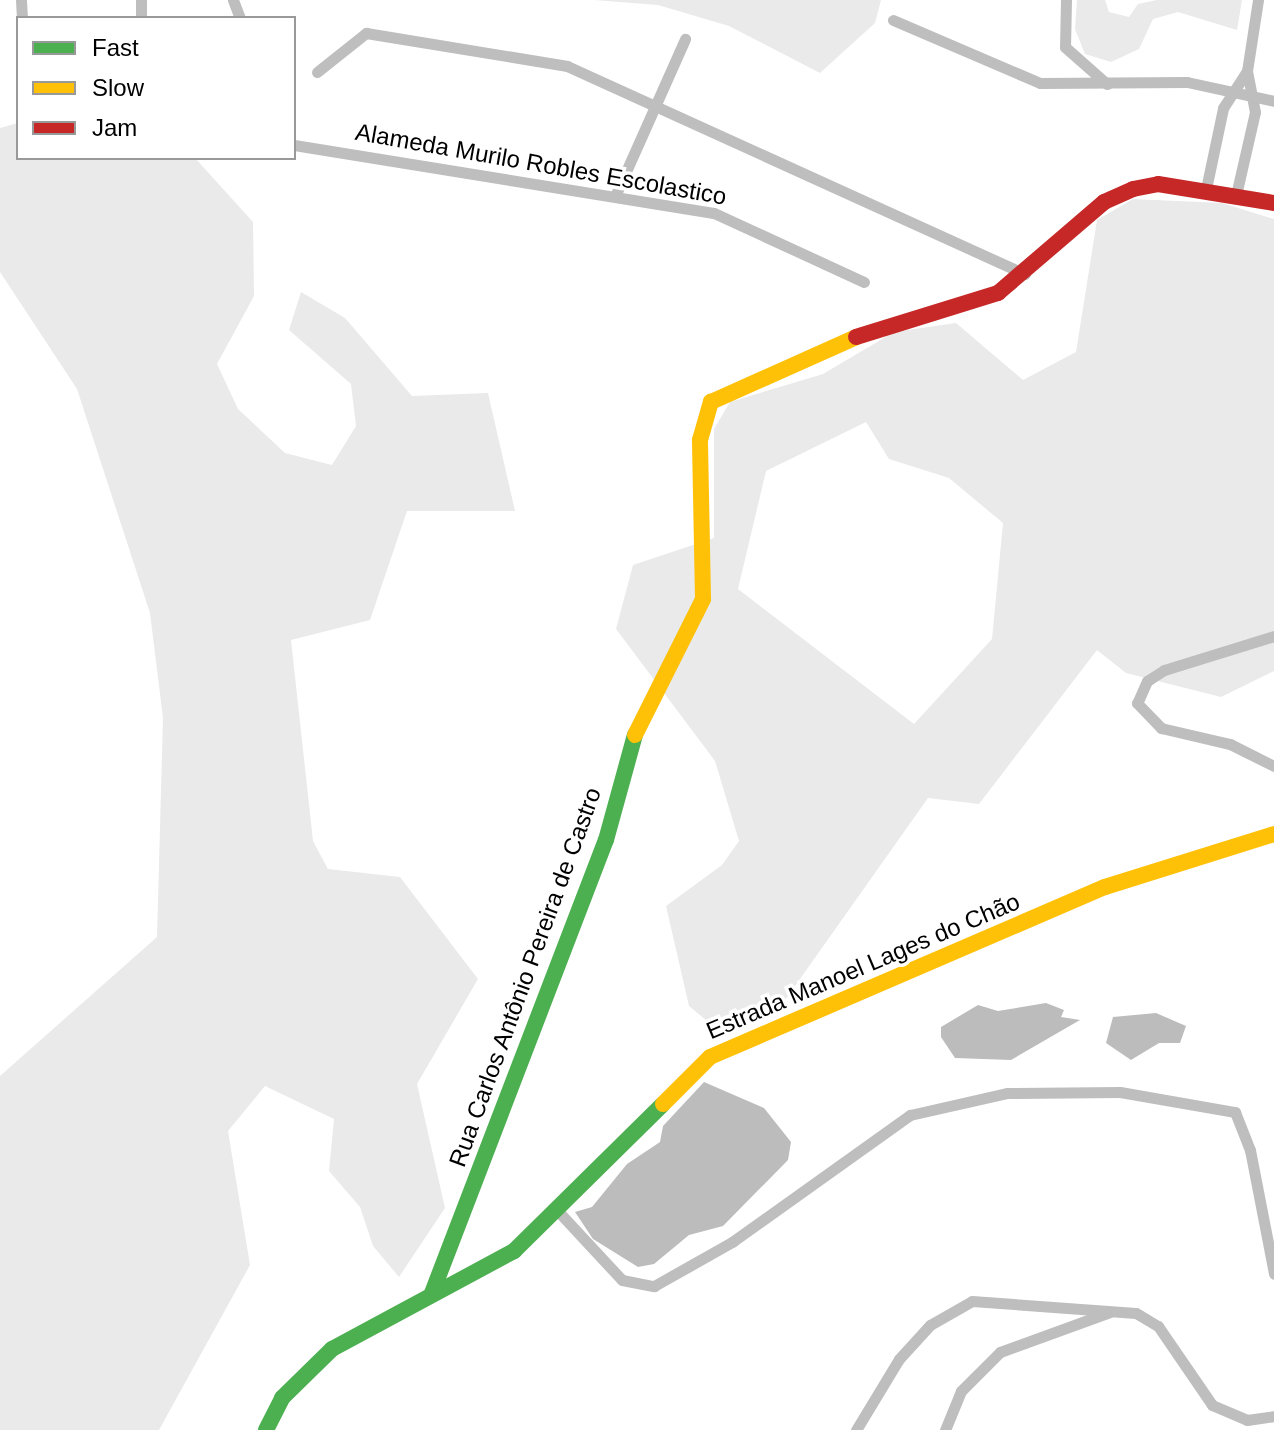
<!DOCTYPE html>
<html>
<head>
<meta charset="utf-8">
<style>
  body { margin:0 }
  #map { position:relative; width:1274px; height:1430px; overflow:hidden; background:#fff; font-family:Helvetica,sans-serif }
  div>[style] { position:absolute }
  .green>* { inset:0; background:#eaeaea }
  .water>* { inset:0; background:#bcbcbc }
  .street>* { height:11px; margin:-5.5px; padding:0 5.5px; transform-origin:5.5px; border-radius:5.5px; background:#bebebe }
  .fast>* { height:16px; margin:-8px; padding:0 8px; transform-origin:8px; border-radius:8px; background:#4caf50 }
  .slow>* { height:16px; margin:-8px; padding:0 8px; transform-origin:8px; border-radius:8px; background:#ffc107 }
  .jam>* { height:16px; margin:-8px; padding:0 8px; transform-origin:8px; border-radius:8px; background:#c62828 }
  span { translate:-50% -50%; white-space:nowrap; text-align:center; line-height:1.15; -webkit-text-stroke:7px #fff; paint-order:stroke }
  .street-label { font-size:24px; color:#000 }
  .legend { position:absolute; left:16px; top:16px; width:280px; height:144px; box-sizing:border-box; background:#fff; border:2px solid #999; margin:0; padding:10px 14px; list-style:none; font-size:24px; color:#000 }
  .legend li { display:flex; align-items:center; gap:16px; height:40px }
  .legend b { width:40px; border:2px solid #999 }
</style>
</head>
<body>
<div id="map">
  <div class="green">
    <i style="clip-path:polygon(594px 0,881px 0,875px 23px,820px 73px,729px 26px,658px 5px)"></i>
    <i style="clip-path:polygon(1077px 0,1105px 0,1109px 12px,1129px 17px,1138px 4px,1157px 0,1242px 0,1237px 30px,1178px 12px,1153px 19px,1139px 49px,1111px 62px,1085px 54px,1075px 29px)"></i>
    <i style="clip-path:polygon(18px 123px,18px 158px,195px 158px,253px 222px,254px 296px,217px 364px,238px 409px,285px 453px,332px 465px,356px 426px,351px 384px,289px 330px,301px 292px,345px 318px,412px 396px,488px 393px,515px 511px,407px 511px,370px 620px,291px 640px,313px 841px,328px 869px,400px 877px,478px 979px,417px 1084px,445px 1208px,399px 1277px,373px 1246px,360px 1207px,329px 1171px,334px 1119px,265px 1086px,228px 1131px,250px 1265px,159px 1430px,0 1430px,0 1076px,157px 937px,163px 718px,150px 613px,77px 389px,0 272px,0 128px)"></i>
    <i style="clip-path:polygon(evenodd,1133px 199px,1222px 203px,1274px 219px,1274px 671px,1221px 697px,1126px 673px,1097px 650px,979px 804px,928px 798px,783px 1003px,712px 1025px,689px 1006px,666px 906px,722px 865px,739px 841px,715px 761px,616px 629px,633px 565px,714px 538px,714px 429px,730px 402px,823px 374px,894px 332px,956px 323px,1023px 380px,1076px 352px,1097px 220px,1133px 199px,866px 422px,889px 459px,949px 478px,1003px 523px,992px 639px,914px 724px,738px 589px,766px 471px,866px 422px)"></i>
  </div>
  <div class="water">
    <i style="clip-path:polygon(1046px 1003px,1064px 1010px,1061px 1017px,1080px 1020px,1011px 1060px,955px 1058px,941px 1037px,941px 1027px,978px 1005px,998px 1011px)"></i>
    <i style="clip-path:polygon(1156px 1013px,1186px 1026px,1180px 1043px,1159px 1043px,1131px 1060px,1106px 1043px,1113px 1017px)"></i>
    <i style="clip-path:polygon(704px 1082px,764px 1108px,791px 1142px,788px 1160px,723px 1226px,689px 1235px,654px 1264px,638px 1267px,593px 1239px,575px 1212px,592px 1207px,627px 1164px,660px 1142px,663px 1126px)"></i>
  </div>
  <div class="street">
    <i style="left:21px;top:0;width:18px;rotate:87deg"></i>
    <i style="left:141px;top:0;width:18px;rotate:90deg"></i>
    <i style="left:233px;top:0;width:19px;rotate:69deg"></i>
    <i style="left:1066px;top:0;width:47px;rotate:91.2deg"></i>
    <i style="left:1065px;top:47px;width:56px;rotate:41.4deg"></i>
    <i style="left:893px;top:20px;width:160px;rotate:23.2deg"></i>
    <i style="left:1040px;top:83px;width:147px;rotate:-0.4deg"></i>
    <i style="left:1187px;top:82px;width:89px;rotate:12.3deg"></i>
    <i style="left:317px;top:72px;width:63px;rotate:-38.5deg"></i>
    <i style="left:366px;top:33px;width:204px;rotate:9.3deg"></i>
    <i style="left:567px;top:66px;width:503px;rotate:24.43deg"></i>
    <i style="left:294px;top:145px;width:425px;rotate:9.2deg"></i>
    <i style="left:714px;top:213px;width:165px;rotate:24.7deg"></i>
    <i style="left:1206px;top:189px;width:83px;rotate:-78.1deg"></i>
    <i style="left:1223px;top:108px;width:44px;rotate:-57deg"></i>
    <i style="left:616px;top:194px;width:170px;rotate:-66deg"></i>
    <i style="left:1236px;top:195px;width:85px;rotate:-77.1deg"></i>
    <i style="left:1255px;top:112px;width:42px;rotate:-101deg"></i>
    <i style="left:1247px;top:71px;width:72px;rotate:-81.2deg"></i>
    <i style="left:1274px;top:636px;width:115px;rotate:162.8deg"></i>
    <i style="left:1164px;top:670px;width:20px;rotate:147deg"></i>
    <i style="left:1147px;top:681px;width:24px;rotate:114deg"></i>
    <i style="left:1137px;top:703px;width:35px;rotate:46deg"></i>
    <i style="left:1161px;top:728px;width:71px;rotate:13.1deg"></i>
    <i style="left:1230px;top:744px;width:49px;rotate:26.6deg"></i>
    <i style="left:556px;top:1209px;width:97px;rotate:47.1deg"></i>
    <i style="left:622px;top:1280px;width:33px;rotate:11deg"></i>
    <i style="left:654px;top:1286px;width:90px;rotate:-29.4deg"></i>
    <i style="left:732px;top:1242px;width:219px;rotate:-35.5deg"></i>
    <i style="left:910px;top:1115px;width:99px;rotate:-12.8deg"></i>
    <i style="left:1007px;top:1093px;width:113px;rotate:-0.5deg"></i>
    <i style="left:1120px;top:1092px;width:117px;rotate:9.9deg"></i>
    <i style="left:1235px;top:1112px;width:41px;rotate:68.5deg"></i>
    <i style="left:1250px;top:1150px;width:126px;rotate:79deg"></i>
    <i style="left:856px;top:1430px;width:83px;rotate:-58.8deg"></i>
    <i style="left:899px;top:1359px;width:46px;rotate:-47.6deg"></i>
    <i style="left:930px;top:1325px;width:48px;rotate:-29.7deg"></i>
    <i style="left:972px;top:1301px;width:164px;rotate:4.2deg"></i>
    <i style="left:1136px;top:1313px;width:26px;rotate:31deg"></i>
    <i style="left:1158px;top:1326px;width:96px;rotate:55.6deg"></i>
    <i style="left:1212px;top:1405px;width:38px;rotate:23deg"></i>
    <i style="left:1247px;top:1420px;width:27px;rotate:-8deg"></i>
    <i style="left:945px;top:1430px;width:42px;rotate:-67.7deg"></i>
    <i style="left:961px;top:1391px;width:55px;rotate:-45deg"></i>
    <i style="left:1000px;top:1352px;width:117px;rotate:-20deg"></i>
  </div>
  <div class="fast">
    <i style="left:432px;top:1293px;width:485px;rotate:-69deg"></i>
    <i style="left:606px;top:840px;width:109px;rotate:-74.6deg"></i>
    <i style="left:266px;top:1430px;width:36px;rotate:-63deg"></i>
    <i style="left:282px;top:1398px;width:70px;rotate:-44.4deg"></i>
    <i style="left:332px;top:1349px;width:207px;rotate:-28.3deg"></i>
    <i style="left:514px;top:1251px;width:209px;rotate:-44.6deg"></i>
  </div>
  <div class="slow">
    <i style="left:635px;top:735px;width:152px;rotate:-63.4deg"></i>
    <i style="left:703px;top:599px;width:159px;rotate:-91.1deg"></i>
    <i style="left:700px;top:440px;width:40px;rotate:-74deg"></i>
    <i style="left:711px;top:402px;width:159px;rotate:-24.1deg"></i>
    <i style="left:663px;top:1104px;width:66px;rotate:-45deg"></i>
    <i style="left:710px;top:1057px;width:430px;rotate:-23.3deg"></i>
    <i style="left:1105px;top:887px;width:177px;rotate:-17.4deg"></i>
  </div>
  <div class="jam">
    <i style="left:856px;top:337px;width:149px;rotate:-17.2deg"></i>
    <i style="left:998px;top:293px;width:140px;rotate:-40.6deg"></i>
    <i style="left:1104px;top:202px;width:32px;rotate:-24deg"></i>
    <i style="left:1133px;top:189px;width:25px;rotate:-11deg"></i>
    <i style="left:1158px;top:184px;width:118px;rotate:9.3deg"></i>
  </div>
  <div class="street-label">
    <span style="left:541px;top:164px;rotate:10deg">Alameda Murilo Robles Escolastico</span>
    <span style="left:863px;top:966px;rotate:-23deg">Estrada Manoel Lages do Chão</span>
    <span style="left:525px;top:977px;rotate:-70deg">Rua Carlos Antônio Pereira de Castro</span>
  </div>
  <ul class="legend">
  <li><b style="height:10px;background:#4caf50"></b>Fast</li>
  <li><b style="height:10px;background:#ffc107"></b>Slow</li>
  <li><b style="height:10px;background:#c62828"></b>Jam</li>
  </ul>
</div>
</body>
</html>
